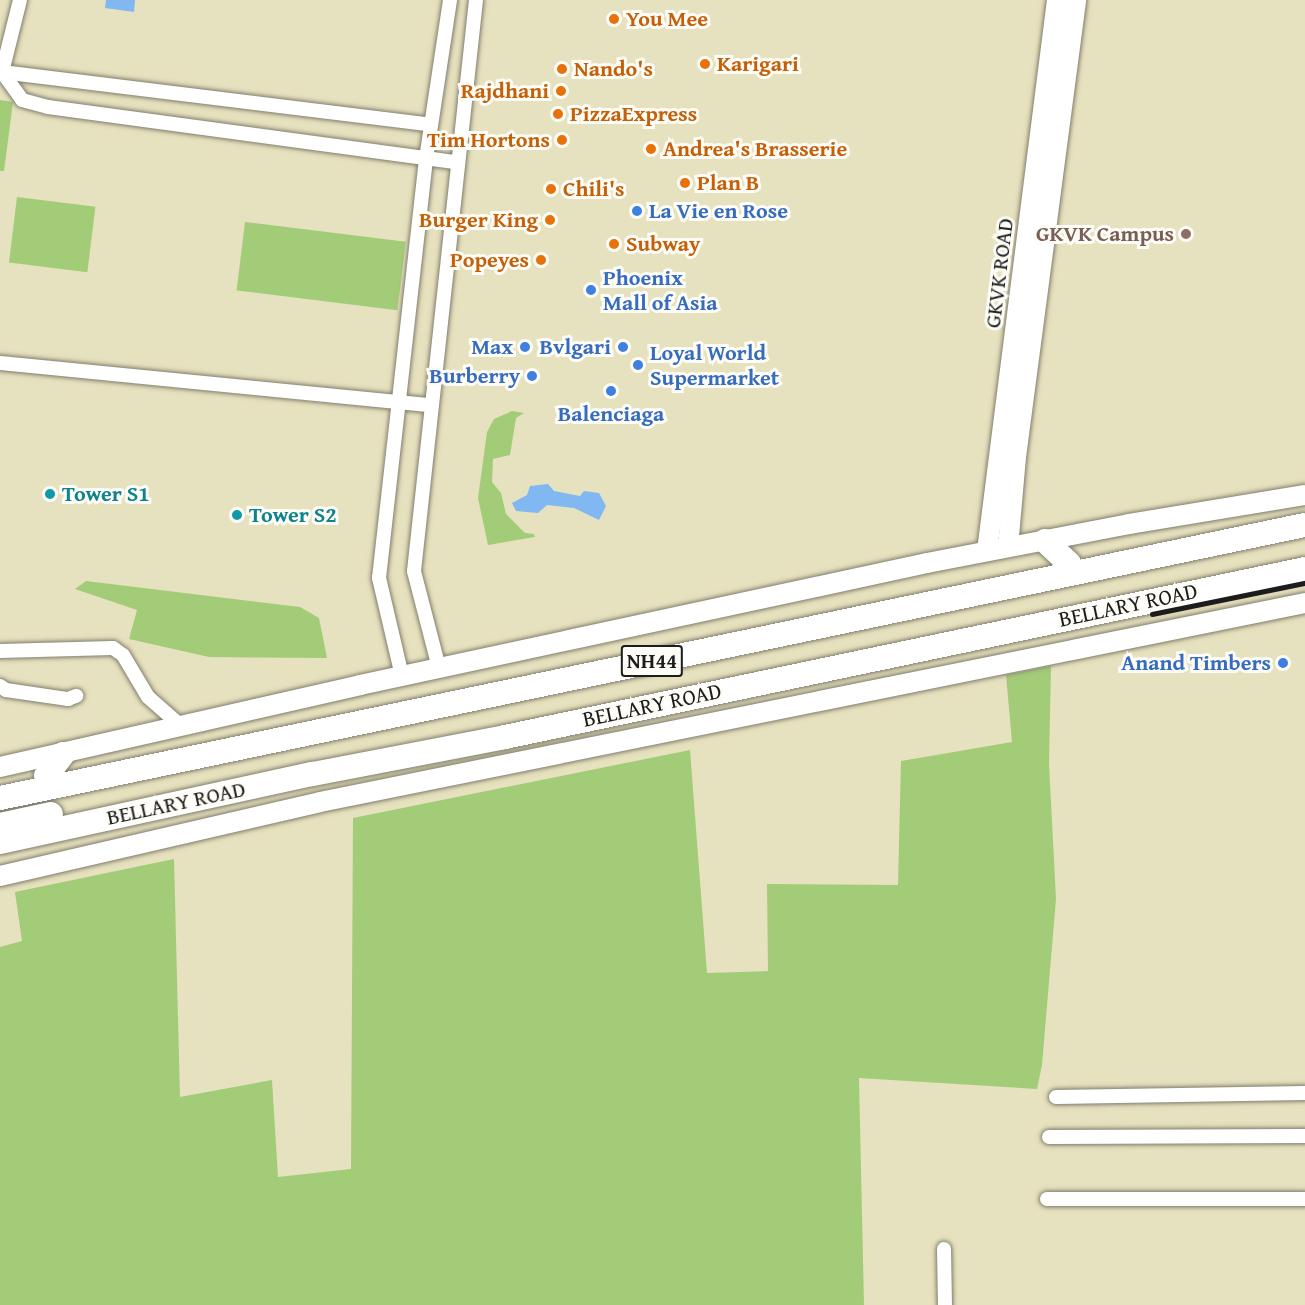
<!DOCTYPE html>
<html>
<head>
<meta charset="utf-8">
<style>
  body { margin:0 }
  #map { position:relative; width:1305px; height:1305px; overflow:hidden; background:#e6e1be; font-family:"Gentium Book Plus",serif }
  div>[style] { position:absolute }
  .green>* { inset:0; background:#a3cc78; transform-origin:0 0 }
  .water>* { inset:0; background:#81b8f1 }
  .roads { filter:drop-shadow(0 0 2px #817e6d) drop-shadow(0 0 2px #817e6d) }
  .street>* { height:14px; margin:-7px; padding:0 7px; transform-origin:7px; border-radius:7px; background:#fff }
  .secondary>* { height:20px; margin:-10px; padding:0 10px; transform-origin:10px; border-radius:10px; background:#fff }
  .highway>* { height:24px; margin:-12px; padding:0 12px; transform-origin:12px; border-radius:12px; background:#fff }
  .rail>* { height:4.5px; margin:-2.25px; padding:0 2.25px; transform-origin:2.25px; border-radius:2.25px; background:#1c1c1c }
  .dots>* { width:16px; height:16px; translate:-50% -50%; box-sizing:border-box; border:3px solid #fdfcf7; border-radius:50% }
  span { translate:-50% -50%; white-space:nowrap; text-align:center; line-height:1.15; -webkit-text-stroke:6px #fdfcf7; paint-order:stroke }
  .shield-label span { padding:2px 4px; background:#fdfcf7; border:2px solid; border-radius:4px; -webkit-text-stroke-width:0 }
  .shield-label { font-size:21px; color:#1c1c1c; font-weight:700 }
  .food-label { font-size:22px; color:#c56008; font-weight:700 }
  .left { translate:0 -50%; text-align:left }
  .right { translate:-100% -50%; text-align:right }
  .shop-label { font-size:22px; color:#366cbe; font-weight:700 }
  .education-label { font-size:22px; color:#785e54; font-weight:700 }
  .street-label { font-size:22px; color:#1c1c1c }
  .culture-label { font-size:22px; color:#0d838f; font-weight:700 }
</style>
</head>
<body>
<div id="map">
  <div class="green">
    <i style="clip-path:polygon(0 100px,13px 102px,4px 171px,0 171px)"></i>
    <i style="left:17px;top:197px;width:79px;height:66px;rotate:7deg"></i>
    <i style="left:245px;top:222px;width:162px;height:69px;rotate:7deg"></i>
    <i style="clip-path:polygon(512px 411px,524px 413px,516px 418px,510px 455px,493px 459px,492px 482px,501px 493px,506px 514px,525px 533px,534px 534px,535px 537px,488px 545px,478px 498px,487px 432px,494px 419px)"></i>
    <i style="clip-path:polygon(86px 581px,300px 607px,319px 618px,327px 658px,209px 657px,129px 639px,137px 610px,75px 589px)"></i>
    <i style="clip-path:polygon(1051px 666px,1049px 764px,1056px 899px,1042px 1065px,1037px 1089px,859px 1078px,864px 1305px,0 1305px,0 947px,22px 941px,15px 892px,174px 859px,180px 1097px,272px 1080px,278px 1177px,351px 1169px,353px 818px,690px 750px,707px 973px,768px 971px,767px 884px,898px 885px,901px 761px,1012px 742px,1006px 675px)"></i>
  </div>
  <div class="water">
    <i style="clip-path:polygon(106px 0,135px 0,134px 12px,105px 8px)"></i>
    <i style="clip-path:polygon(548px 484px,554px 491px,580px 496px,584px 491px,599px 493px,606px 506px,599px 520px,574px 508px,547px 505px,538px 513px,516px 511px,512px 503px,527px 495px,530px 486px)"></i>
  </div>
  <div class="roads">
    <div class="street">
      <i style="left:20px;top:0;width:74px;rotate:104deg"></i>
      <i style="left:2px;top:72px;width:34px;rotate:54deg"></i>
      <i style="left:22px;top:100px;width:27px;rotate:15deg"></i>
      <i style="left:48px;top:107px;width:412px;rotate:7.7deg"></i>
      <i style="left:2px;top:72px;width:432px;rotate:7deg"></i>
      <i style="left:0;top:363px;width:433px;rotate:5.6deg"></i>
      <i style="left:0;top:651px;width:113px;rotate:-1.5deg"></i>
      <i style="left:113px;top:648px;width:12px;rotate:35deg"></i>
      <i style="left:123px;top:655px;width:49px;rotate:59.2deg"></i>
      <i style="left:148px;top:697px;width:44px;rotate:41.3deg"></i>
      <i style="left:439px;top:668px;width:100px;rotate:-104.5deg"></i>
      <i style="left:414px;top:571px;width:574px;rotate:-83.8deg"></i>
      <i style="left:402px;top:676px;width:101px;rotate:-103.2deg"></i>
      <i style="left:379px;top:578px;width:422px;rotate:-83.6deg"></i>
      <i style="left:426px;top:159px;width:161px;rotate:-81.4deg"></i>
      <i style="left:0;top:686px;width:7px;rotate:34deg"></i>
      <i style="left:6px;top:690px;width:63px;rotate:8.3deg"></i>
      <i style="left:68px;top:699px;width:9px;rotate:-21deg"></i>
      <i style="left:1056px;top:1097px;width:249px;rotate:-0.9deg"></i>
      <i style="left:1049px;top:1137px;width:256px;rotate:-0.2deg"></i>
      <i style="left:1047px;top:1199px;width:258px"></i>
      <i style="left:944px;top:1249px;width:56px;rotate:89deg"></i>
    </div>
    <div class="secondary">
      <i style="left:1008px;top:547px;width:90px;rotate:-84.9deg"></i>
      <i style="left:1016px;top:457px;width:461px;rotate:-82.5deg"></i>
      <i style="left:987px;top:551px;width:555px;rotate:-82.76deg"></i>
      <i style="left:0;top:767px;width:369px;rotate:-12.8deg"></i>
      <i style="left:360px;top:685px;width:580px;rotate:-12.14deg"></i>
      <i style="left:927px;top:563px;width:206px;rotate:-10.9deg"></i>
      <i style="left:1129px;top:524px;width:178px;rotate:-9.4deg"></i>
      <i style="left:0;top:876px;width:328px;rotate:-13deg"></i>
      <i style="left:320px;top:802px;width:1005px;rotate:-11.42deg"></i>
    </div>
    <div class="highway">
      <i style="left:1045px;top:541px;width:33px;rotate:43deg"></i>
      <i style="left:46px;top:776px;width:28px;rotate:-52deg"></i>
      <i style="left:0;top:798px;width:1333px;rotate:-11.82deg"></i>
      <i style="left:0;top:825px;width:52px;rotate:-12.2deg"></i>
      <i style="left:0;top:842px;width:320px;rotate:-12.3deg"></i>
      <i style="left:313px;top:774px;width:196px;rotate:-10.9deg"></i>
      <i style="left:505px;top:737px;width:817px;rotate:-11.86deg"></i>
    </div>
  </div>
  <div class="rail">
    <i style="left:1152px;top:614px;width:156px;rotate:-11.5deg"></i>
  </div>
  <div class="dots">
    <i style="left:614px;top:19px;background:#e8710a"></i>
    <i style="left:705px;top:64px;background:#e8710a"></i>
    <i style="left:562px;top:69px;background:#e8710a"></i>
    <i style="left:561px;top:91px;background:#e8710a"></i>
    <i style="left:558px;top:114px;background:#e8710a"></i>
    <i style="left:562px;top:140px;background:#e8710a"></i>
    <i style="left:651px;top:149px;background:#e8710a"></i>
    <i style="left:685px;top:183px;background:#e8710a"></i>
    <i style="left:551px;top:189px;background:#e8710a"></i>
    <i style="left:637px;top:211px;background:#3f7fe0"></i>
    <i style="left:550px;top:220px;background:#e8710a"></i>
    <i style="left:1186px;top:234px;background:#8d6e63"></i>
    <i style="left:614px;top:244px;background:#e8710a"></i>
    <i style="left:541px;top:260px;background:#e8710a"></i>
    <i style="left:591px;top:290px;background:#3f7fe0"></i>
    <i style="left:525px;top:347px;background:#3f7fe0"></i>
    <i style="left:623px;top:347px;background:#3f7fe0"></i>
    <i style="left:638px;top:365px;background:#3f7fe0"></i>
    <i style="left:532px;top:376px;background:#3f7fe0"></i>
    <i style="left:611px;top:391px;background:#3f7fe0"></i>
    <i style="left:50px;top:494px;background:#0f9aa8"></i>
    <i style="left:237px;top:515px;background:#0f9aa8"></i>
    <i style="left:1283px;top:663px;background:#3f7fe0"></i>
  </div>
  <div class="shield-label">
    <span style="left:652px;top:661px">NH44</span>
  </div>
  <div class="food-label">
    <span class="left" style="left:626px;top:19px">You Mee</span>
    <span class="left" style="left:717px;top:64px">Karigari</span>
    <span class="left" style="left:574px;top:69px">Nando's</span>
    <span class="right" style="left:549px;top:91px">Rajdhani</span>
    <span class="left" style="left:570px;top:114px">PizzaExpress</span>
    <span class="right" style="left:550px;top:140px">Tim Hortons</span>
    <span class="left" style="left:663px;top:149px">Andrea's Brasserie</span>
    <span class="left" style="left:697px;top:183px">Plan B</span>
    <span class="left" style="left:563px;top:189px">Chili's</span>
    <span class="right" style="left:538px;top:220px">Burger King</span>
    <span class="left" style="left:626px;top:244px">Subway</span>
    <span class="right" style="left:529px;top:260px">Popeyes</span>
  </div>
  <div class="shop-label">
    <span class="left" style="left:649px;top:211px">La Vie en Rose</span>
    <span class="left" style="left:603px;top:290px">Phoenix<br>Mall of Asia</span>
    <span class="right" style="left:513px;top:347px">Max</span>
    <span class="right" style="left:611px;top:347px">Bvlgari</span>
    <span class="left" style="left:650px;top:365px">Loyal World<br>Supermarket</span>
    <span class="right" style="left:520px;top:376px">Burberry</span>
    <span style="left:611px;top:414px">Balenciaga</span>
    <span class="right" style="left:1271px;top:663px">Anand Timbers</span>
  </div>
  <div class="education-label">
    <span class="right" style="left:1174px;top:234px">GKVK Campus</span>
  </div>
  <div class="street-label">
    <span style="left:999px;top:273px;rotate:-83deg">GKVK ROAD</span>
    <span style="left:1128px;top:605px;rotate:-12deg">BELLARY ROAD</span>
    <span style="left:652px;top:705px;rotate:-12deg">BELLARY ROAD</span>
    <span style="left:176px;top:803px;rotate:-12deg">BELLARY ROAD</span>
  </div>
  <div class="culture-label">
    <span class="left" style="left:62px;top:494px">Tower S1</span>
    <span class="left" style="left:249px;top:515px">Tower S2</span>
  </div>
</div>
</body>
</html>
